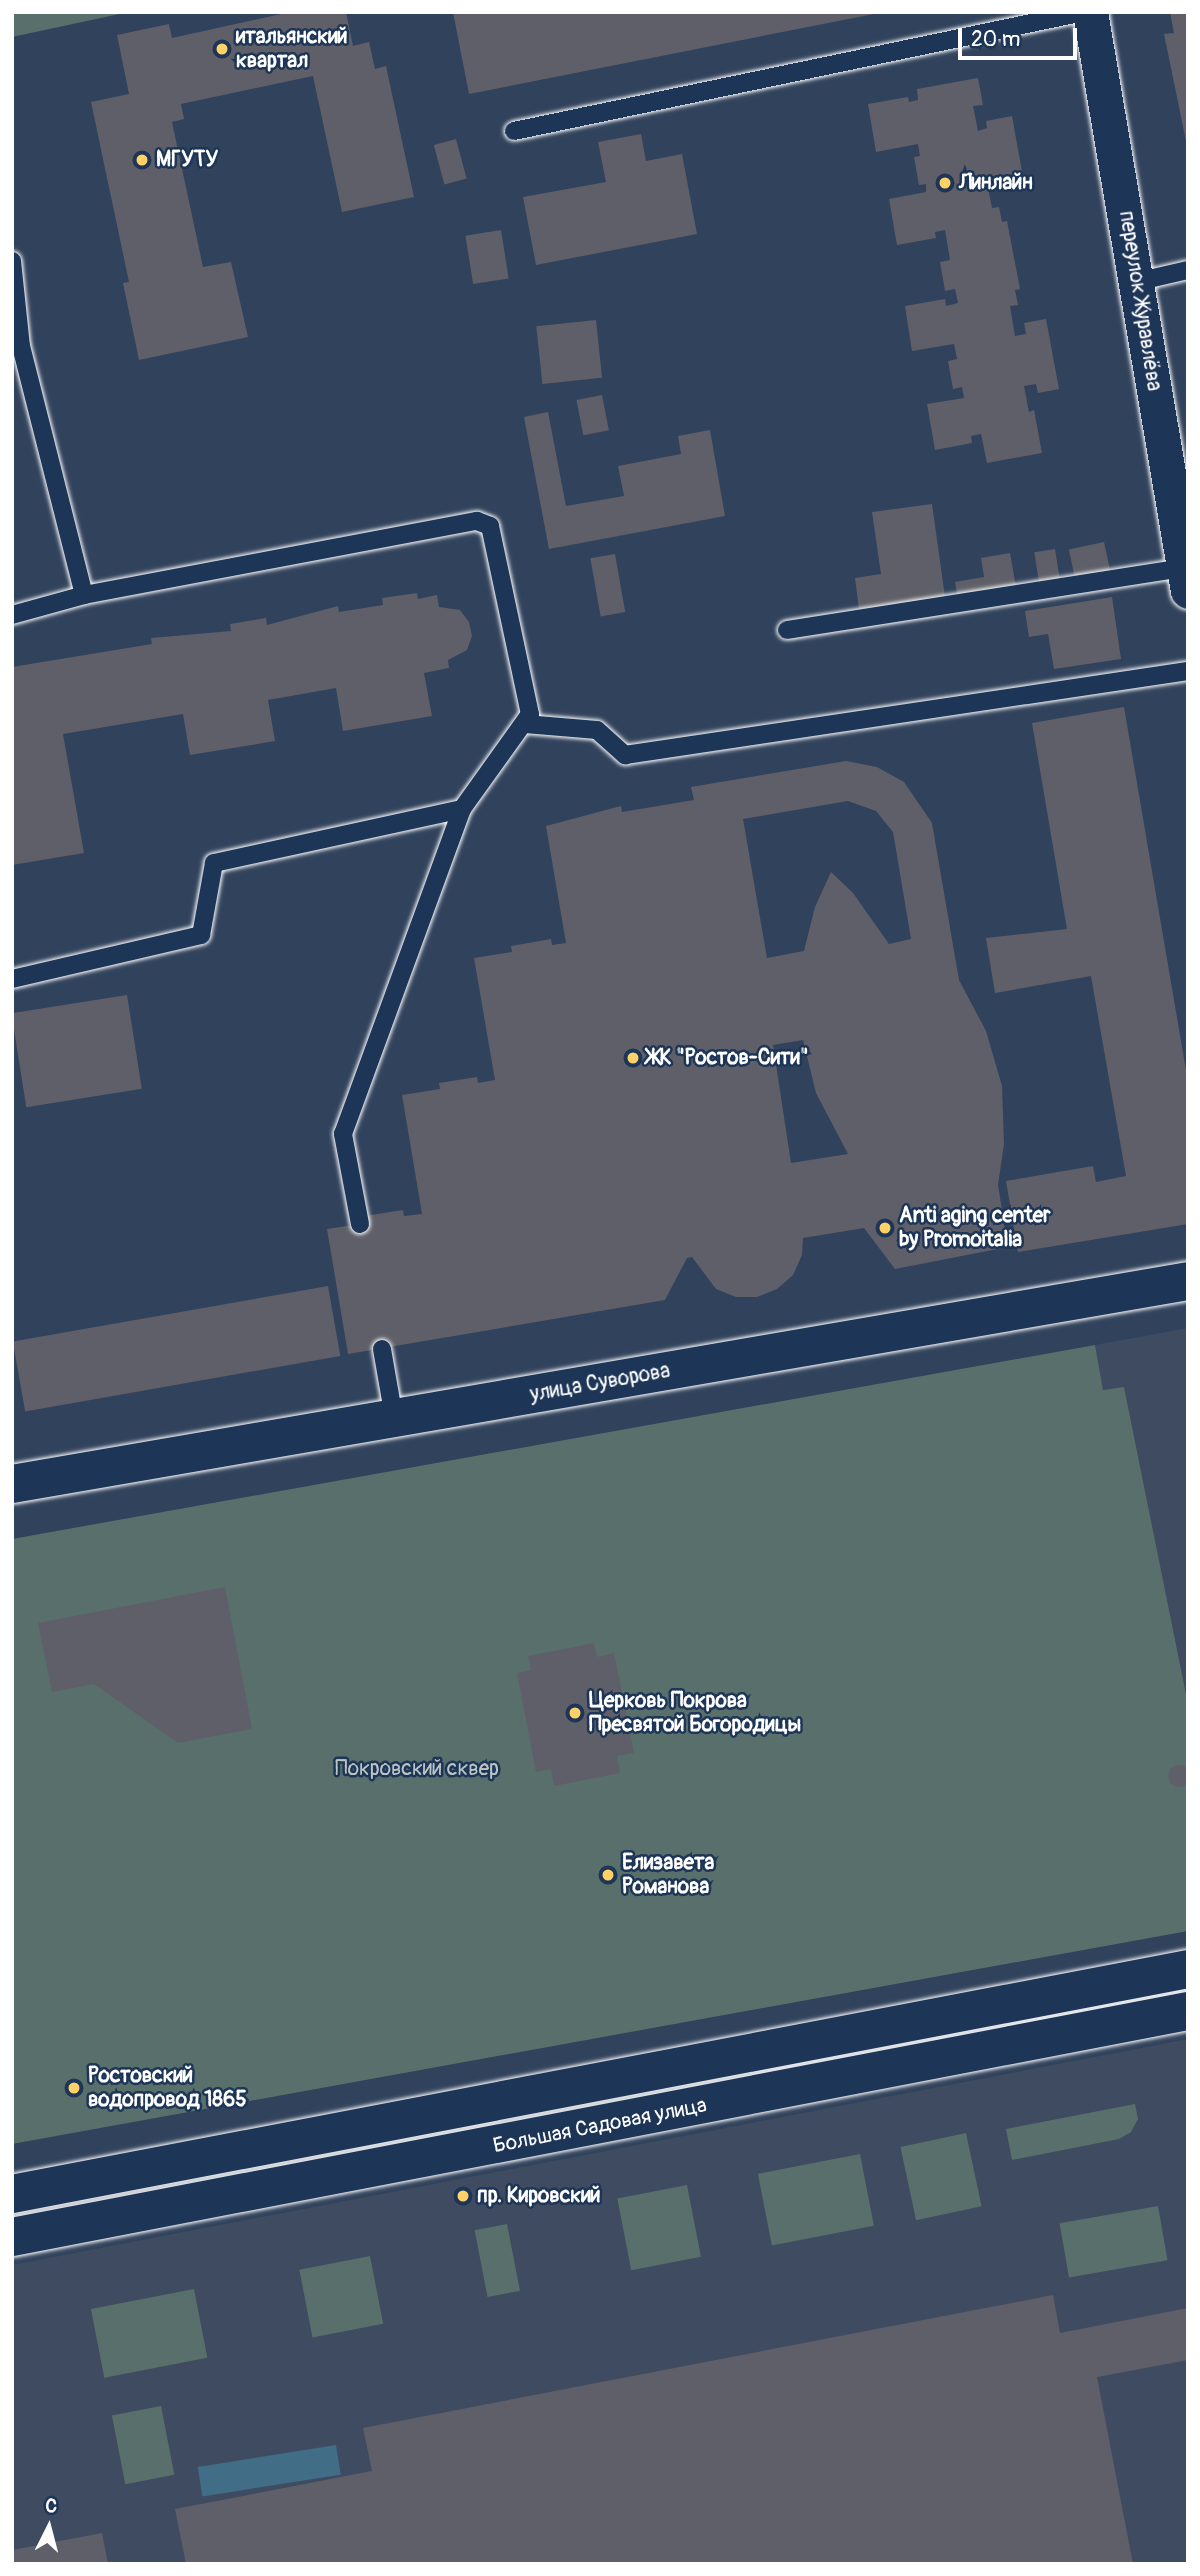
<!DOCTYPE html>
<html>
<head>
<meta charset="utf-8">
<style>
  body { margin:0 }
  #map { position:relative; width:1200px; height:2576px; overflow:hidden; background:#31425c; font-family:Pangolin,sans-serif }
  div>[style] { position:absolute }
  .built>* { inset:0; background:#3f4b60 }
  .green>* { inset:0; background:#596f6b; transform-origin:0 0 }
  .water>* { inset:0; background:#416d86; transform-origin:0 0 }
  .building>* { inset:0; background:#5f5f69; transform-origin:0 0 }
  .round { border-radius:50% }
  .roads { filter:drop-shadow(0 0 2px #fff) drop-shadow(0 0 2px #fff) }
  .service>* { height:18px; margin:-9px; padding:0 9px; transform-origin:9px; border-radius:9px; background:#1d3557 }
  .minor>* { height:35px; margin:-17.5px; padding:0 17.5px; transform-origin:17.5px; border-radius:17.5px; background:#1d3557 }
  .tertiary>* { height:38px; margin:-19px; padding:0 19px; transform-origin:19px; border-radius:19px; background:#1d3557 }
  .secondary>* { height:38px; margin:-19px; padding:0 19px; transform-origin:19px; border-radius:19px; background:#1d3557 }
  .dots>* { width:19px; height:19px; translate:-50% -50%; box-sizing:border-box; border:4px solid #1d3557; border-radius:50% }
  span { translate:-50% -50%; white-space:nowrap; text-align:center; line-height:1.15; -webkit-text-stroke:5px #1d3557; paint-order:stroke }
  .poi-label { font-size:21px; color:#fff; font-weight:700 }
  .left { translate:0 -50%; text-align:left }
  .street-label { font-size:21px; color:#fff }
  .park-label { font-size:21px; color:#bdc5c4 }
  .frame { position:absolute; inset:0; border:14px solid #fff; pointer-events:none }
  .north { position:absolute; left:14px; top:2492px; width:70px; height:70px; -webkit-text-stroke:5px #1d3557; paint-order:stroke; rotate:6deg; font-size:19px; font-weight:700; line-height:28px; text-align:center; color:#fff }
  .north::after { content:''; display:block; margin:auto; width:24px; height:32px; background:#fff; clip-path:polygon(50% 0,100% 100%,50% 72%,0 100%) }
  .scale { position:absolute; left:958px; top:28px; width:119px; height:32px; box-sizing:border-box; border:4px solid #fff; border-top:0; padding-left:9px; font-size:21px; line-height:24px; white-space:nowrap; color:#fff; -webkit-text-stroke:5px #1d3557; paint-order:stroke }
</style>
</head>
<body>
<div id="map">
  <div class="built">
    <i style="clip-path:polygon(1188px 1328px,1188px 1704px,1124px 1388px,1103px 1391px,1095px 1345px)"></i>
    <i style="clip-path:polygon(1188px 2039px,1188px 2564px,12px 2564px,12px 2265px)"></i>
  </div>
  <div class="green">
    <i style="clip-path:polygon(12px 12px,129px 12px,12px 37px)"></i>
    <i style="clip-path:polygon(1095px 1345px,1103px 1390px,1124px 1387px,1188px 1704px,1188px 1931px,12px 2144px,12px 1539px)"></i>
    <i style="clip-path:polygon(1135px 2104px,1138px 2119px,1131px 2132px,1119px 2139px,1012px 2160px,1006px 2129px)"></i>
    <i style="left:966px;top:2133px;width:75px;height:67px;rotate:78deg"></i>
    <i style="left:860px;top:2154px;width:73px;height:104px;rotate:79deg"></i>
    <i style="left:687px;top:2185px;width:73px;height:71px;rotate:79deg"></i>
    <i style="left:1158px;top:2206px;width:55px;height:100px;rotate:80deg"></i>
    <i style="left:507px;top:2224px;width:68px;height:33px;rotate:79deg"></i>
    <i style="left:370px;top:2256px;width:69px;height:72px;rotate:79deg"></i>
    <i style="left:194px;top:2289px;width:70px;height:105px;rotate:79deg"></i>
    <i style="left:161px;top:2406px;width:70px;height:50px;rotate:79deg"></i>
  </div>
  <div class="water">
    <i style="left:336px;top:2445px;width:30px;height:140px;rotate:81deg"></i>
  </div>
  <div class="building">
    <i style="clip-path:polygon(290px 12px,346px 12px,353px 46px,369px 42px,375px 69px,386px 66px,414px 197px,342px 212px,313px 76px,181px 104px,184px 119px,172px 122px,203px 267px,231px 262px,248px 337px,139px 360px,123px 283px,129px 282px,91px 102px,129px 94px,117px 35px,169px 24px,172px 38px)"></i>
    <i style="clip-path:polygon(453px 12px,874px 12px,874px 14px,469px 94px)"></i>
    <i style="clip-path:polygon(1170px 12px,1188px 12px,1188px 151px,1164px 34px,1174px 33px)"></i>
    <i style="clip-path:polygon(978px 78px,983px 105px,973px 106px,978px 131px,987px 128px,986px 121px,1012px 116px,1024px 183px,997px 188px,996px 181px,987px 183px,992px 208px,999px 207px,1002px 222px,1007px 221px,1020px 289px,1015px 290px,1018px 305px,1010px 306px,1015px 336px,1026px 334px,1024px 323px,1046px 319px,1059px 389px,1038px 393px,1036px 384px,1024px 386px,1029px 412px,1034px 410px,1042px 453px,987px 463px,981px 434px,971px 436px,972px 443px,935px 450px,927px 404px,964px 398px,962px 387px,953px 389px,948px 361px,957px 359px,954px 344px,912px 351px,905px 306px,945px 299px,946px 306px,958px 303px,955px 289px,945px 291px,940px 262px,950px 260px,945px 230px,935px 232px,936px 238px,897px 245px,889px 199px,926px 192px,926px 184px,919px 185px,914px 157px,920px 156px,918px 144px,876px 152px,868px 104px,908px 97px,909px 102px,918px 100px,917px 89px)"></i>
    <i style="clip-path:polygon(641px 134px,646px 161px,682px 154px,697px 234px,536px 265px,523px 197px,606px 182px,598px 142px)"></i>
    <i style="left:456px;top:139px;width:41px;height:23px;rotate:75deg"></i>
    <i style="left:501px;top:230px;width:49px;height:36px;rotate:81deg"></i>
    <i style="left:596px;top:320px;width:58px;height:60px;rotate:84deg"></i>
    <i style="left:602px;top:395px;width:36px;height:26px;rotate:79deg"></i>
    <i style="clip-path:polygon(548px 412px,566px 506px,624px 496px,618px 466px,681px 454px,678px 436px,710px 430px,725px 516px,549px 549px,524px 417px)"></i>
    <i style="clip-path:polygon(932px 504px,945px 597px,859px 609px,855px 578px,881px 574px,872px 512px)"></i>
    <i style="left:1104px;top:542px;width:30px;height:36px;rotate:78deg"></i>
    <i style="left:1055px;top:549px;width:30px;height:21px;rotate:81deg"></i>
    <i style="clip-path:polygon(1010px 553px,1016px 587px,958px 598px,955px 582px,984px 577px,981px 558px)"></i>
    <i style="left:615px;top:554px;width:59px;height:25px;rotate:80deg"></i>
    <i style="clip-path:polygon(417px 593px,418px 599px,437px 595px,439px 607px,460px 610px,469px 622px,472px 636px,467px 650px,448px 660px,449px 668px,424px 673px,432px 716px,343px 731px,336px 688px,268px 700px,275px 741px,190px 755px,183px 714px,63px 734px,84px 853px,12px 865px,12px 667px,152px 644px,151px 638px,231px 631px,230px 624px,266px 618px,267px 625px,338px 606px,339px 612px,383px 605px,382px 598px)"></i>
    <i style="clip-path:polygon(1112px 597px,1121px 659px,1054px 669px,1048px 634px,1029px 637px,1025px 611px)"></i>
    <i style="clip-path:polygon(1124px 707px,1188px 1082px,1188px 1224px,1018px 1252px,1006px 1181px,1093px 1166px,1096px 1182px,1126px 1176px,1091px 976px,995px 993px,986px 938px,1067px 929px,1032px 723px)"></i>
    <i style="clip-path:polygon(evenodd,846px 761px,877px 767px,904px 782px,932px 823px,959px 980px,986px 1031px,1002px 1086px,1004px 1144px,998px 1185px,1008px 1247px,895px 1269px,864px 1228px,803px 1238px,802px 1255px,793px 1275px,777px 1289px,757px 1297px,736px 1297px,716px 1289px,692px 1257px,687px 1258px,665px 1300px,348px 1354px,327px 1229px,367px 1223px,365px 1216px,403px 1210px,404px 1216px,422px 1214px,402px 1095px,440px 1089px,439px 1083px,477px 1077px,478px 1083px,495px 1080px,474px 958px,512px 952px,511px 946px,551px 939px,552px 945px,566px 943px,546px 826px,621px 806px,622px 812px,694px 800px,691px 787px,846px 761px,848px 801px,876px 811px,893px 832px,911px 939px,889px 944px,853px 893px,831px 872px,815px 907px,804px 951px,767px 958px,743px 819px,848px 801px,846px 761px,803px 1040px,816px 1093px,848px 1154px,791px 1163px,773px 1045px,803px 1040px)"></i>
    <i style="left:127px;top:995px;width:95px;height:117px;rotate:81deg"></i>
    <i style="left:328px;top:1286px;width:71px;height:320px;rotate:80deg"></i>
    <i style="clip-path:polygon(225px 1587px,252px 1729px,178px 1743px,94px 1684px,52px 1692px,38px 1623px)"></i>
    <i style="clip-path:polygon(594px 1643px,597px 1657px,614px 1653px,634px 1753px,617px 1756px,620px 1773px,554px 1786px,551px 1769px,536px 1772px,517px 1673px,531px 1670px,528px 1656px)"></i>
    <i class="round" style="left:1168px;top:1765px;width:22px;height:22px"></i>
    <i style="clip-path:polygon(1053px 2295px,1060px 2333px,1188px 2308px,1188px 2360px,1097px 2377px,1133px 2564px,186px 2564px,175px 2509px,372px 2471px,363px 2428px)"></i>
    <i style="clip-path:polygon(102px 2533px,108px 2564px,12px 2564px,12px 2550px)"></i>
  </div>
  <div class="roads">
    <div class="service">
      <i style="left:514px;top:131px;width:582px;rotate:-11.79deg"></i>
      <i style="left:12px;top:261px;width:85px;rotate:84deg"></i>
      <i style="left:21px;top:346px;width:257px;rotate:75.8deg"></i>
      <i style="left:84px;top:595px;width:400px;rotate:-10.7deg"></i>
      <i style="left:477px;top:521px;width:14px;rotate:21deg"></i>
      <i style="left:490px;top:526px;width:192px;rotate:78deg"></i>
      <i style="left:530px;top:714px;width:117px;rotate:125.6deg"></i>
      <i style="left:462px;top:809px;width:254px;rotate:167.7deg"></i>
      <i style="left:214px;top:863px;width:73px;rotate:100.2deg"></i>
      <i style="left:201px;top:935px;width:194px;rotate:166.9deg"></i>
      <i style="left:1136px;top:282px;width:53px;rotate:-13deg"></i>
      <i style="left:12px;top:615px;width:75px;rotate:-15.5deg"></i>
      <i style="left:787px;top:630px;width:402px;rotate:-8.9deg"></i>
      <i style="left:525px;top:724px;width:72px;rotate:4.8deg"></i>
      <i style="left:597px;top:730px;width:38px;rotate:42deg"></i>
      <i style="left:625px;top:755px;width:569px;rotate:-8.49deg"></i>
      <i style="left:360px;top:1224px;width:92px;rotate:-100.7deg"></i>
      <i style="left:343px;top:1134px;width:346px;rotate:-69.9deg"></i>
      <i style="left:382px;top:1349px;width:70px;rotate:80.1deg"></i>
    </div>
    <div class="minor">
      <i style="left:1090px;top:12px;width:587px;rotate:80.39deg"></i>
    </div>
    <div class="tertiary">
      <i style="left:12px;top:1484px;width:1193px;rotate:-9.79deg"></i>
    </div>
    <div class="secondary">
      <i style="left:12px;top:2194px;width:1197px;rotate:-10.83deg"></i>
      <i style="left:12px;top:2237px;width:1198px;rotate:-10.88deg"></i>
    </div>
  </div>
  <div class="dots">
    <i style="left:222px;top:49px;background:#ffd166"></i>
    <i style="left:142px;top:160px;background:#ffd166"></i>
    <i style="left:945px;top:183px;background:#ffd166"></i>
    <i style="left:633px;top:1058px;background:#ffd166"></i>
    <i style="left:885px;top:1228px;background:#ffd166"></i>
    <i style="left:575px;top:1713px;background:#ffd166"></i>
    <i style="left:608px;top:1875px;background:#ffd166"></i>
    <i style="left:74px;top:2088px;background:#ffd166"></i>
    <i style="left:463px;top:2196px;background:#ffd166"></i>
  </div>
  <div class="poi-label">
    <span class="left" style="left:236px;top:49px">итальянский<br>квартал</span>
    <span class="left" style="left:156px;top:160px">МГУТУ</span>
    <span class="left" style="left:959px;top:183px">Линлайн</span>
    <span class="left" style="left:647px;top:1058px">ЖК "Ростов-Сити"</span>
    <span class="left" style="left:899px;top:1228px">Anti aging center<br>by Promoitalia</span>
    <span class="left" style="left:589px;top:1713px">Церковь Покрова<br>Пресвятой Богородицы</span>
    <span class="left" style="left:622px;top:1875px">Елизавета<br>Романова</span>
    <span class="left" style="left:88px;top:2088px">Ростовский<br>водопровод 1865</span>
    <span class="left" style="left:477px;top:2196px">пр. Кировский</span>
  </div>
  <div class="street-label">
    <span style="left:1140px;top:301px;rotate:81deg">переулок Журавлёва</span>
    <span style="left:600px;top:1383px;rotate:-10deg">улица Суворова</span>
    <span style="left:600px;top:2126px;rotate:-11deg">Большая Садовая улица</span>
  </div>
  <div class="park-label">
    <span style="left:417px;top:1769px">Покровский сквер</span>
  </div>
  <div class="frame"></div>
  <div class="north">С</div>
  <div class="scale">20 m</div>
</div>
</body>
</html>
